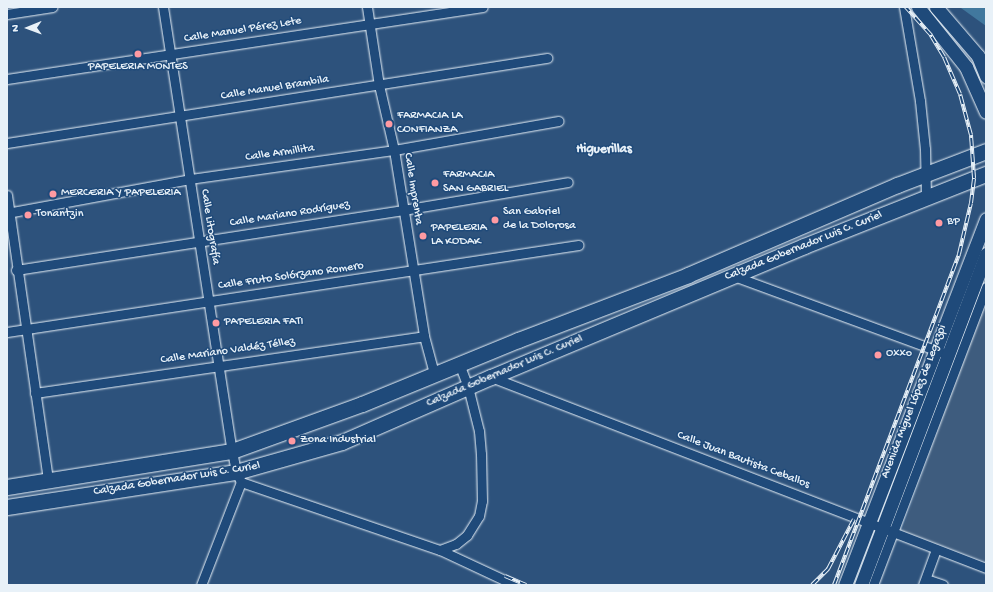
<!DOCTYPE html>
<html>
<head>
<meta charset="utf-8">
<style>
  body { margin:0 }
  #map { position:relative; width:993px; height:592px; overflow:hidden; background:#2d527c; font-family:"Gochi Hand",sans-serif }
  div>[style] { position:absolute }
  .built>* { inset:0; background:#3e5c7e }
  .water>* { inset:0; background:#41789e }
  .roads { filter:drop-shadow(0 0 1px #e8f1f8) drop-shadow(0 0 1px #e8f1f8) }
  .street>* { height:9px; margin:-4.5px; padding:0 4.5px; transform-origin:4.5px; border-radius:4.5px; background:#1f4a7a }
  .secondary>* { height:13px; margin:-6.5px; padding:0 6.5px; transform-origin:6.5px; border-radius:6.5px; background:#1f4a7a }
  .primary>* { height:15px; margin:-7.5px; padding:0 7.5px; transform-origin:7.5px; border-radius:7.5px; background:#1f4a7a }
  .rail>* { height:4px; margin-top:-2px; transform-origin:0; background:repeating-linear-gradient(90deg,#1f4a7a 0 8px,#e8f1f8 0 16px); box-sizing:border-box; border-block:1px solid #e8f1f8 }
  .dots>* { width:11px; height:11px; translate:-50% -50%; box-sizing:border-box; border:2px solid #1f4a7a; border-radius:50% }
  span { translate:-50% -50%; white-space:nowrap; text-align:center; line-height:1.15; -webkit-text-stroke:3px #1f4a7a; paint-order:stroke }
  .street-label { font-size:12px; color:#e8f1f8 }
  .poi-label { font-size:12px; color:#e8f1f8 }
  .left { translate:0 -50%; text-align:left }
  .neighbourhood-label { font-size:13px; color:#e8f1f8; font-weight:700 }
  .frame { position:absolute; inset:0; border:8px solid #e8f1f8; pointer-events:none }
  .north { position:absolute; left:8px; top:8px; width:40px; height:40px; -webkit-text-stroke:3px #1f4a7a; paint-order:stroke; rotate:269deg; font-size:11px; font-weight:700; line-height:16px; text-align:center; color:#e8f1f8 }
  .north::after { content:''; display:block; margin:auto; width:14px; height:18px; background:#e8f1f8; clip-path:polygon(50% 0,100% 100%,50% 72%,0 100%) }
</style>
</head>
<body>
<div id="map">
  <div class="built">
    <i style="clip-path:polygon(986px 295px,986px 562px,902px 531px)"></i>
  </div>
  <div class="water">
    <i style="clip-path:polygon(983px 7px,986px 9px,986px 26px,961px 8px)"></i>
  </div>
  <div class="roads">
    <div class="street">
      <i style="left:163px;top:7px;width:449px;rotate:81.2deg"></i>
      <i style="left:232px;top:451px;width:21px;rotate:79deg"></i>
      <i style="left:236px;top:472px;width:11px;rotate:63deg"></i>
      <i style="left:241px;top:482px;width:110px;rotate:111.2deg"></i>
      <i style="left:367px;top:7px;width:79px;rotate:81.3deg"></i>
      <i style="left:379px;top:85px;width:67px;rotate:77deg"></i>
      <i style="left:394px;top:150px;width:188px;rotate:80.8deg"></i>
      <i style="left:424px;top:336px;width:39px;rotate:75deg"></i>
      <i style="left:904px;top:7px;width:95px;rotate:80.3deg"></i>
      <i style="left:920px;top:101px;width:48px;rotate:84.1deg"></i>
      <i style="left:925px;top:149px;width:48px;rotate:88.8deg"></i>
      <i style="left:7px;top:14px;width:46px;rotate:-8.8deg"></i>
      <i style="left:7px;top:79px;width:481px;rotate:-8.6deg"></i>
      <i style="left:7px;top:143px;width:547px;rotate:-8.95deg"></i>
      <i style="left:7px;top:195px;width:289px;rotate:81.8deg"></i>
      <i style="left:7px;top:213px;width:186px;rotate:-10.5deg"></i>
      <i style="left:190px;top:179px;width:206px;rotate:-8.1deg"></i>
      <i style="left:394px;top:150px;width:167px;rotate:-10deg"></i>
      <i style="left:16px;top:270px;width:392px;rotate:-8.8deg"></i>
      <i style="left:403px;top:210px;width:167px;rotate:-9.6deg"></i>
      <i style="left:734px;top:276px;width:221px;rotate:20.2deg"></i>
      <i style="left:7px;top:332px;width:578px;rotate:-8.66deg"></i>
      <i style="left:491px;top:377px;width:531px;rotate:21.1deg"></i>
      <i style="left:35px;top:393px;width:393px;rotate:-8.3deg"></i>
      <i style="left:241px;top:482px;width:210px;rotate:18.9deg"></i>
      <i style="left:440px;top:550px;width:83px;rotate:25deg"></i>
      <i style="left:440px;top:550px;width:17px;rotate:-21deg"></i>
      <i style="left:456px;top:544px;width:14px;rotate:-39deg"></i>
      <i style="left:467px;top:535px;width:22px;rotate:-58deg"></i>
      <i style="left:479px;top:516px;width:15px;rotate:-79deg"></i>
      <i style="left:482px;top:501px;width:47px;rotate:-91.2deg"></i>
      <i style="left:481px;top:454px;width:23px;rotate:-95deg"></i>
      <i style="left:479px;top:431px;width:45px;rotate:-104deg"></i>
      <i style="left:468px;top:387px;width:25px;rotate:-111deg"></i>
      <i style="left:926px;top:579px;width:18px;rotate:19deg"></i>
      <i style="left:873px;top:585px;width:319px;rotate:-69.2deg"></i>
      <i style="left:923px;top:585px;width:38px;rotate:-70deg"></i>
    </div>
    <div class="secondary">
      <i style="left:918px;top:7px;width:77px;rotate:51.3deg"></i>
      <i style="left:966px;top:67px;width:49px;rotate:66deg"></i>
      <i style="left:936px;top:7px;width:65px;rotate:49.4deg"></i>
      <i style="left:978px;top:56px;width:22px;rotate:68deg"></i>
      <i style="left:845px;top:585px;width:392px;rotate:-68.9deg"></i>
      <i style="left:861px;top:585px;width:354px;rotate:-69.3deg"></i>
    </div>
    <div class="primary">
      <i style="left:7px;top:487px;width:228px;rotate:-9.1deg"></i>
      <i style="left:232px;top:451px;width:138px;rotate:-19.9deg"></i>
      <i style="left:362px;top:404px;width:169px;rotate:-22.3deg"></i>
      <i style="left:518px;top:340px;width:182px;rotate:-20.9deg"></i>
      <i style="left:688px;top:275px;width:228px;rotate:-23.3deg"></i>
      <i style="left:897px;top:185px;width:95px;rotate:-20.9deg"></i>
      <i style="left:7px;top:507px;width:232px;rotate:-8.7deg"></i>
      <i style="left:236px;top:472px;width:110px;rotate:-15.8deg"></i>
      <i style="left:342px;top:442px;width:163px;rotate:-23.6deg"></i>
      <i style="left:491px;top:377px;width:339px;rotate:-22.7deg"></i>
      <i style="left:804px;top:246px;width:196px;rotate:-21.6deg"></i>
    </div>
  </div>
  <div class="rail">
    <i style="left:505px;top:576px;width:23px;rotate:23deg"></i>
    <i style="left:812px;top:585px;width:23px;rotate:-45deg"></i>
    <i style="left:828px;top:569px;width:56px;rotate:-62.5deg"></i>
    <i style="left:834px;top:585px;width:354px;rotate:-69.3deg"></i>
    <i style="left:959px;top:254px;width:52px;rotate:-76.8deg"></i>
    <i style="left:971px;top:203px;width:25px;rotate:-83deg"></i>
    <i style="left:974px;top:178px;width:43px;rotate:-94deg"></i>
    <i style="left:971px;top:135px;width:42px;rotate:-105deg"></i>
    <i style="left:960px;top:94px;width:40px;rotate:-113.4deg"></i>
    <i style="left:944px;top:57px;width:26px;rotate:-121deg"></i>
    <i style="left:931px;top:35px;width:38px;rotate:-132deg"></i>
  </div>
  <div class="dots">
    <i style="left:138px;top:54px;background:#ff9aa2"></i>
    <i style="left:389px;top:124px;background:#ff9aa2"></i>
    <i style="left:435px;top:183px;background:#ff9aa2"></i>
    <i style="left:53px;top:194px;background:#ff9aa2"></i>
    <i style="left:28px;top:215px;background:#ff9aa2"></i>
    <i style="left:495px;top:220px;background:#ff9aa2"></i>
    <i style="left:939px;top:223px;background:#ff9aa2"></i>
    <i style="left:423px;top:236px;background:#ff9aa2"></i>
    <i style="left:216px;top:323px;background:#ff9aa2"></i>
    <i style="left:878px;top:355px;background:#ff9aa2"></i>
    <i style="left:292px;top:441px;background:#ff9aa2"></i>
  </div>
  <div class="street-label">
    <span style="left:243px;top:31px;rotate:-9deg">Calle Manuel Pérez Lete</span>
    <span style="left:275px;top:89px;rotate:-9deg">Calle Manuel Brambila</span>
    <span style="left:280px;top:154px;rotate:-8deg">Calle Armillita</span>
    <span style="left:412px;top:189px;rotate:81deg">Calle Imprenta</span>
    <span style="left:290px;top:215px;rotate:-9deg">Calle Mariano Rodríguez</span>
    <span style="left:209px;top:227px;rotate:81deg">Calle Litografía</span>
    <span style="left:804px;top:247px;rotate:-22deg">Calzada Gobernador Luis C. Curiel</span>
    <span style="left:291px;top:277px;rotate:-8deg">Calle Fruto Solórzano Romero</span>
    <span style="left:228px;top:352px;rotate:-8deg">Calle Mariano Valdéz Téllez</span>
    <span style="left:505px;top:372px;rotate:-23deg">Calzada Gobernador Luis C. Curiel</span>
    <span style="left:915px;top:402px;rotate:-69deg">Avenida Miguel López de Legazpi</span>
    <span style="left:743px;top:461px;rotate:21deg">Calle Juan Bautista Ceballos</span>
    <span style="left:177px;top:480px;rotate:-9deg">Calzada Gobernador Luis C. Curiel</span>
  </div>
  <div class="poi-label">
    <span style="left:138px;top:68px">PAPELERIA MONTES</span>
    <span class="left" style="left:397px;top:124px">FARMACIA LA<br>CONFIANZA</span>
    <span class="left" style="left:443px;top:183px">FARMACIA<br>SAN GABRIEL</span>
    <span class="left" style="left:61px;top:194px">MERCERIA Y PAPELERIA</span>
    <span class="left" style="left:503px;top:220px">San Gabriel<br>de la Dolorosa</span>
    <span class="left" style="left:36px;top:215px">Tonantzin</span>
    <span class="left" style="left:947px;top:223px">BP</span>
    <span class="left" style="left:431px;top:236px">PAPELERIA<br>LA KODAK</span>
    <span class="left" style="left:224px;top:323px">PAPELERIA FATI</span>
    <span class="left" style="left:886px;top:355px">Oxxo</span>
    <span class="left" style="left:300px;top:441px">Zona Industrial</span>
  </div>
  <div class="neighbourhood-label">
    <span style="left:604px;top:150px">Higuerillas</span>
  </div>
  <div class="frame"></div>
  <div class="north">N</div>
</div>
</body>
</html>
